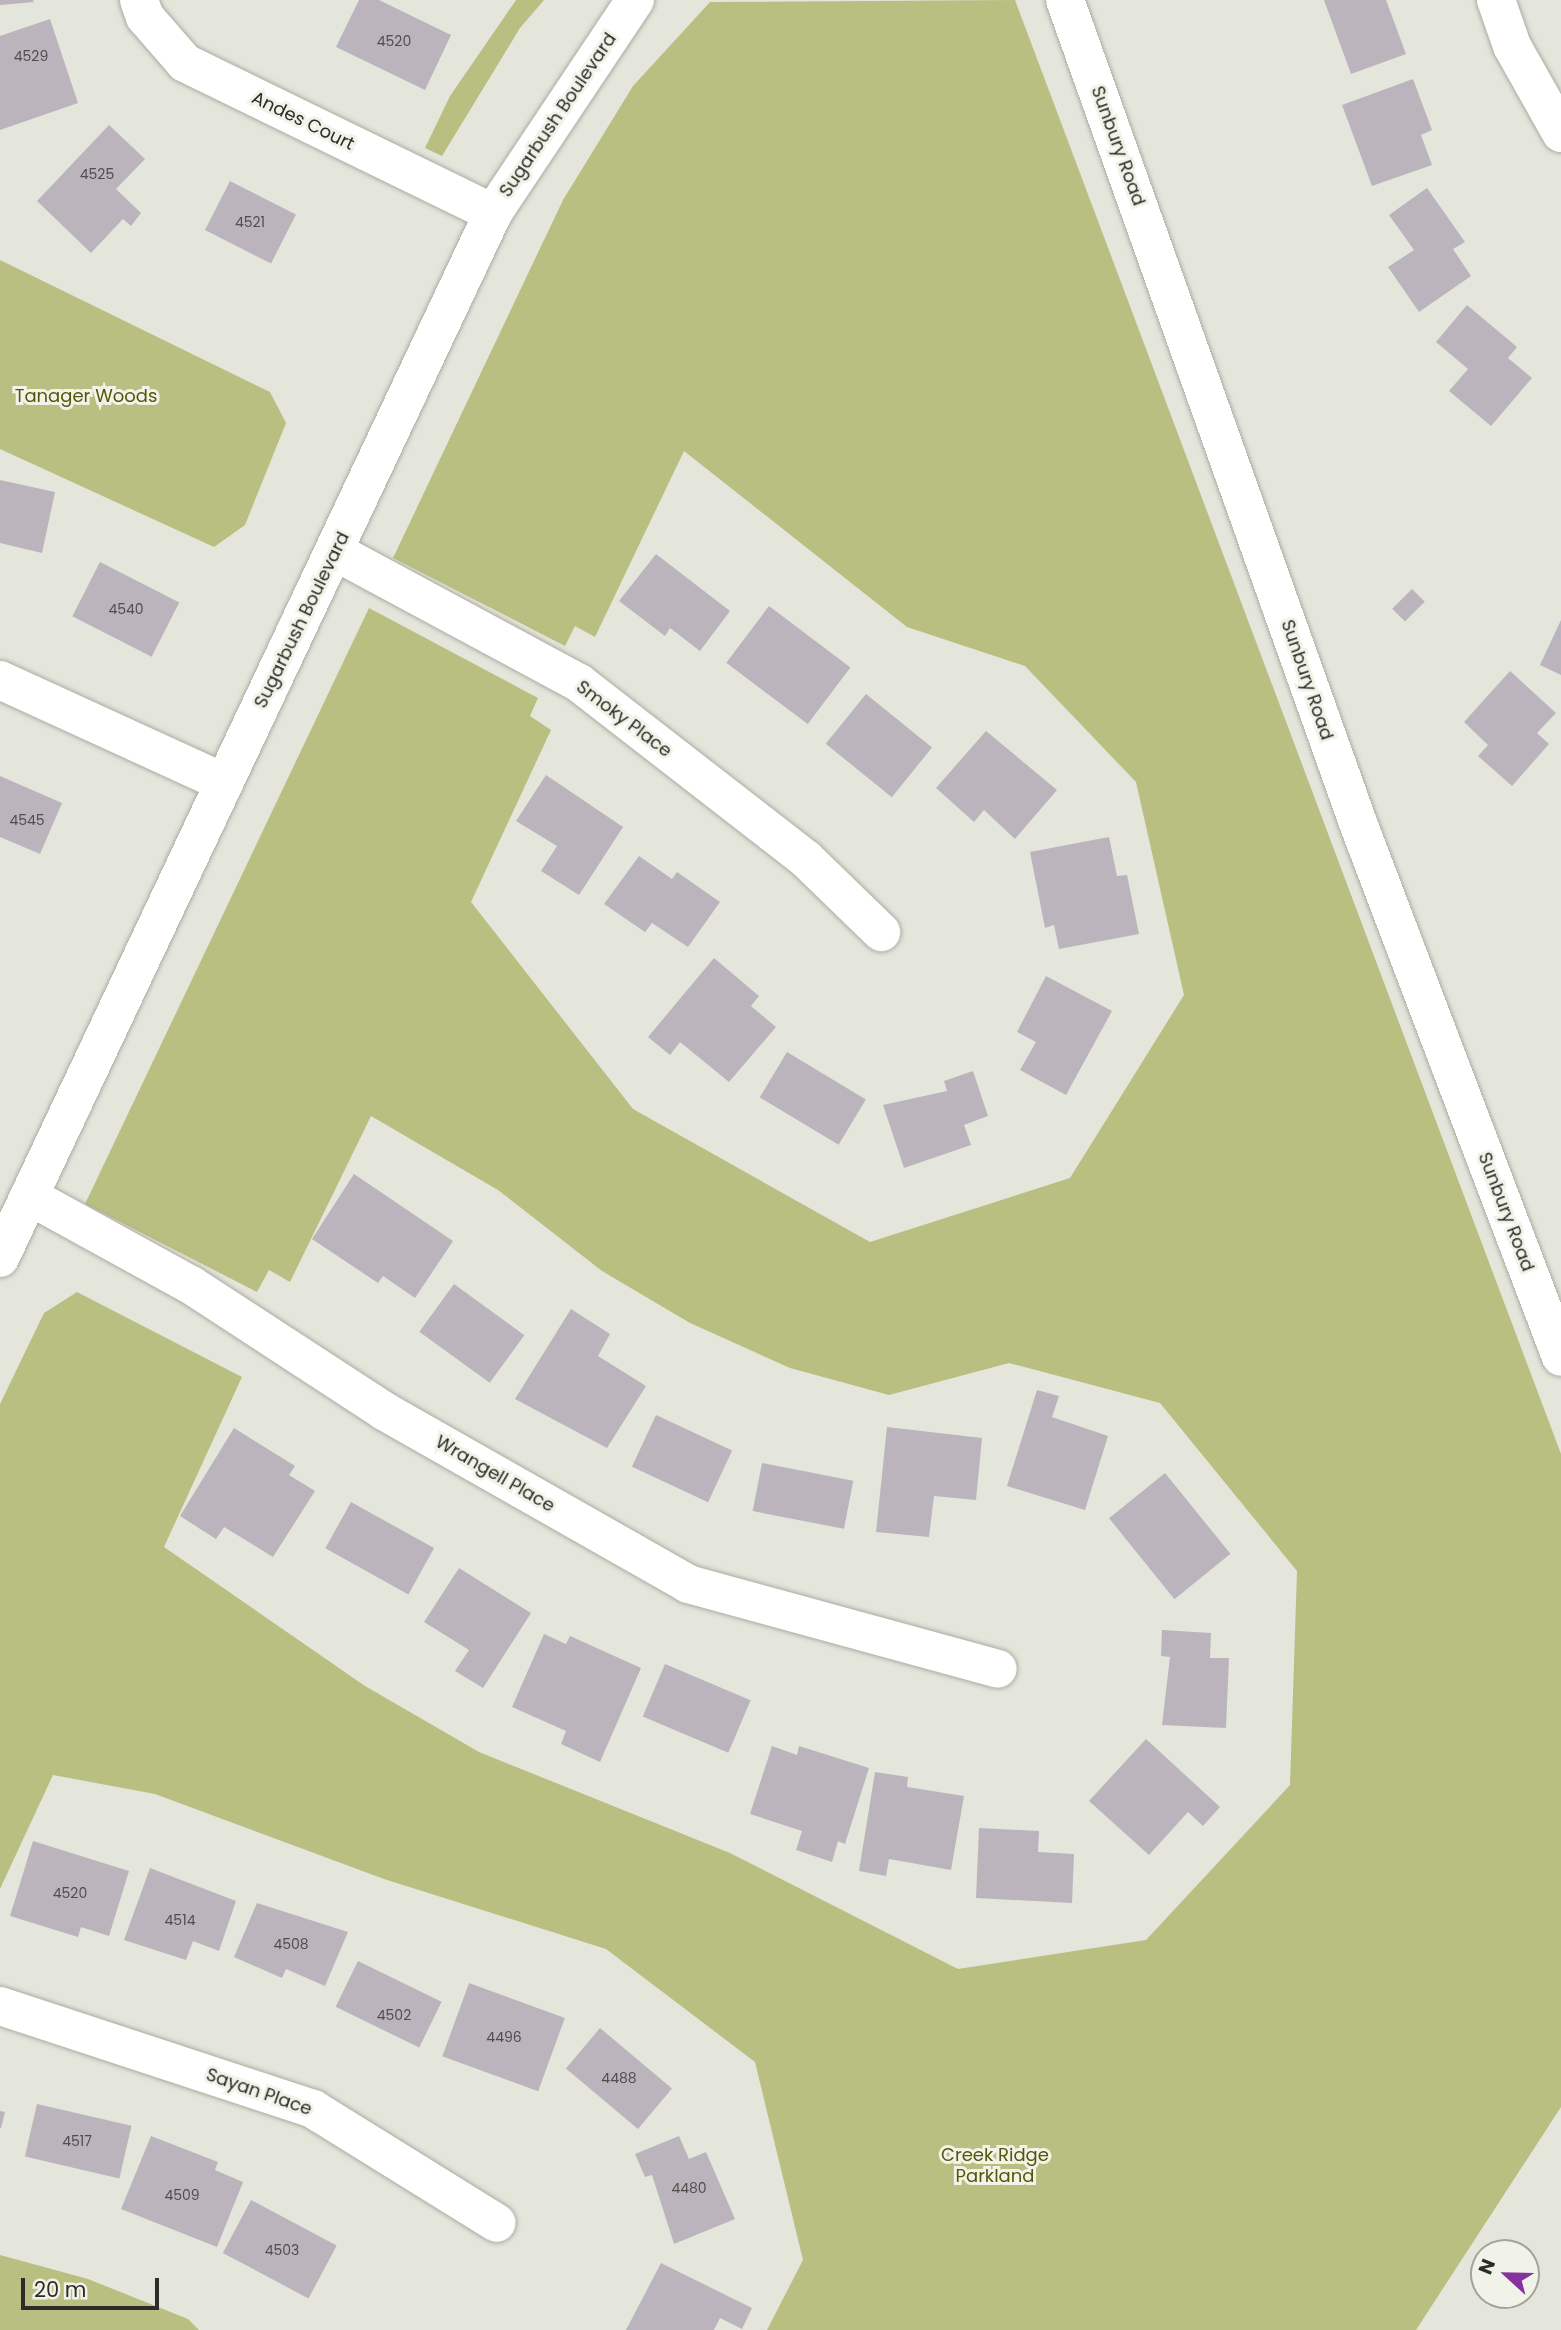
<!DOCTYPE html>
<html>
<head>
<meta charset="utf-8">
<style>
  body { margin:0 }
  #map { position:relative; width:1561px; height:2330px; overflow:hidden; background:#e4e6db; font-family:Poppins,sans-serif }
  div>[style] { position:absolute }
  .green>* { inset:0; background:#b9bf80 }
  .building>* { inset:0; background:#bbb4bd; transform-origin:0 0 }
  .roads { filter:drop-shadow(0 0 2px #abaca2) drop-shadow(0 0 2px #abaca2) }
  .minor>* { height:38px; margin:-19px; padding:0 19px; transform-origin:19px; border-radius:19px; background:#fff }
  .major>* { height:38px; margin:-19px; padding:0 19px; transform-origin:19px; border-radius:19px; background:#fff }
  span { translate:-50% -50%; white-space:nowrap; text-align:center; line-height:1.15; -webkit-text-stroke:6px #f1f3e8; paint-order:stroke }
  .number-label { font-size:14px; color:#504e4d }
  .number-label span { -webkit-text-stroke-width:0 }
  .street-label { font-size:18px; color:#2c2c28 }
  .park-label { font-size:18px; color:#545709 }
  .north { position:absolute; left:1470px; top:2239px; width:70px; height:70px; box-sizing:border-box; background:#f1f3e8; border:2px solid #a2a39b; border-radius:50%; rotate:292deg; font-size:19px; font-weight:700; line-height:28px; text-align:center; color:#2c2c28 }
  .north::after { content:''; display:block; margin:auto; width:24px; height:32px; background:#8732a1; clip-path:polygon(50% 0,100% 100%,50% 72%,0 100%) }
  .scale { position:absolute; left:21px; top:2278px; width:138px; height:32px; box-sizing:border-box; border:4px solid #2c2c28; border-top:0; padding-left:9px; font-size:21px; line-height:24px; white-space:nowrap; color:#2c2c28; -webkit-text-stroke:5px #f1f3e8; paint-order:stroke }
</style>
</head>
<body>
<div id="map">
  <div class="green">
    <i style="clip-path:polygon(516px 0,544px 0,520px 28px,442px 156px,425px 148px,450px 96px)"></i>
    <i style="clip-path:polygon(1015px 0,1561px 1454px,1561px 2107px,1416px 2330px,767px 2330px,803px 2260px,755px 2062px,606px 1949px,384px 1879px,155px 1794px,53px 1775px,0 1889px,0 1404px,44px 1313px,77px 1292px,242px 1377px,164px 1547px,365px 1686px,479px 1752px,730px 1853px,958px 1969px,1146px 1940px,1290px 1785px,1297px 1571px,1160px 1403px,1009px 1363px,889px 1395px,790px 1368px,690px 1323px,602px 1271px,498px 1190px,371px 1116px,290px 1282px,269px 1270px,257px 1292px,85px 1204px,369px 608px,538px 698px,530px 716px,551px 730px,471px 902px,633px 1109px,870px 1242px,1070px 1178px,1184px 995px,1136px 782px,1025px 666px,907px 627px,684px 451px,595px 637px,575px 626px,565px 646px,393px 558px,563px 200px,633px 86px,710px 2px)"></i>
    <i style="clip-path:polygon(0 260px,270px 392px,286px 423px,245px 525px,214px 547px,0 449px)"></i>
    <i style="clip-path:polygon(0 2255px,88px 2279px,188px 2319px,199px 2330px,0 2330px)"></i>
  </div>
  <div class="building">
    <i style="clip-path:polygon(0 0,33px 0,34px 2px,0 5px)"></i>
    <i style="clip-path:polygon(359px 0,379px 0,451px 35px,425px 90px,336px 47px)"></i>
    <i style="clip-path:polygon(1324px 0,1386px 0,1406px 54px,1351px 74px)"></i>
    <i style="clip-path:polygon(50px 19px,78px 103px,0 130px,0 36px)"></i>
    <i style="clip-path:polygon(1413px 79px,1432px 130px,1421px 135px,1432px 165px,1372px 186px,1342px 105px)"></i>
    <i style="clip-path:polygon(109px 125px,145px 159px,116px 189px,141px 213px,131px 226px,123px 219px,91px 253px,37px 201px)"></i>
    <i style="left:230px;top:181px;width:74px;height:55px;rotate:27deg"></i>
    <i style="clip-path:polygon(1427px 188px,1465px 242px,1453px 249px,1471px 276px,1419px 312px,1388px 267px,1414px 250px,1389px 215px)"></i>
    <i style="clip-path:polygon(1467px 305px,1517px 347px,1508px 358px,1532px 378px,1491px 426px,1449px 391px,1468px 369px,1436px 342px)"></i>
    <i style="clip-path:polygon(0 480px,55px 492px,42px 553px,0 543px)"></i>
    <i style="clip-path:polygon(656px 554px,730px 611px,700px 651px,670px 628px,665px 636px,619px 601px)"></i>
    <i style="left:100px;top:562px;width:89px;height:61px;rotate:27deg"></i>
    <i style="left:1412px;top:589px;width:18px;height:28px;rotate:45deg"></i>
    <i style="left:769px;top:606px;width:102px;height:71px;rotate:37deg"></i>
    <i style="clip-path:polygon(1561px 620px,1561px 675px,1540px 665px)"></i>
    <i style="clip-path:polygon(1510px 671px,1556px 713px,1537px 733px,1549px 744px,1512px 786px,1478px 756px,1488px 745px,1464px 722px)"></i>
    <i style="left:866px;top:694px;width:85px;height:64px;rotate:39deg"></i>
    <i style="clip-path:polygon(986px 731px,1057px 790px,1015px 839px,984px 810px,974px 822px,936px 788px)"></i>
    <i style="clip-path:polygon(546px 775px,623px 827px,579px 895px,541px 871px,557px 846px,516px 821px)"></i>
    <i style="clip-path:polygon(0 776px,62px 803px,40px 854px,0 837px)"></i>
    <i style="clip-path:polygon(1109px 837px,1117px 876px,1127px 875px,1139px 934px,1059px 949px,1054px 925px,1045px 928px,1030px 852px)"></i>
    <i style="clip-path:polygon(639px 856px,672px 879px,677px 872px,720px 902px,688px 947px,652px 923px,645px 932px,604px 904px)"></i>
    <i style="clip-path:polygon(714px 958px,759px 996px,751px 1006px,776px 1027px,729px 1082px,680px 1042px,670px 1055px,648px 1037px)"></i>
    <i style="clip-path:polygon(1046px 976px,1112px 1011px,1066px 1095px,1020px 1070px,1036px 1042px,1017px 1032px)"></i>
    <i style="left:787px;top:1052px;width:92px;height:53px;rotate:31deg"></i>
    <i style="clip-path:polygon(973px 1071px,988px 1116px,964px 1125px,971px 1145px,904px 1168px,883px 1105px,947px 1091px,944px 1081px)"></i>
    <i style="clip-path:polygon(354px 1174px,453px 1241px,415px 1298px,383px 1276px,378px 1283px,312px 1239px)"></i>
    <i style="left:454px;top:1284px;width:87px;height:59px;rotate:36deg"></i>
    <i style="clip-path:polygon(571px 1309px,610px 1334px,598px 1356px,646px 1386px,607px 1448px,515px 1399px)"></i>
    <i style="clip-path:polygon(1037px 1390px,1059px 1396px,1052px 1417px,1108px 1436px,1085px 1510px,1007px 1486px)"></i>
    <i style="left:656px;top:1415px;width:84px;height:57px;rotate:25deg"></i>
    <i style="clip-path:polygon(887px 1427px,982px 1438px,976px 1500px,934px 1496px,929px 1537px,876px 1532px)"></i>
    <i style="clip-path:polygon(234px 1428px,295px 1466px,289px 1475px,315px 1491px,273px 1557px,224px 1527px,216px 1539px,180px 1516px)"></i>
    <i style="left:762px;top:1463px;width:93px;height:49px;rotate:11deg"></i>
    <i style="left:1165px;top:1473px;width:104px;height:72px;rotate:51deg"></i>
    <i style="left:351px;top:1502px;width:95px;height:53px;rotate:29deg"></i>
    <i style="clip-path:polygon(459px 1568px,531px 1613px,483px 1688px,455px 1671px,469px 1650px,424px 1622px)"></i>
    <i style="clip-path:polygon(1162px 1630px,1211px 1633px,1210px 1658px,1229px 1658px,1226px 1728px,1162px 1725px,1170px 1657px,1161px 1656px)"></i>
    <i style="clip-path:polygon(544px 1634px,566px 1644px,570px 1636px,641px 1668px,600px 1762px,561px 1744px,566px 1731px,512px 1707px)"></i>
    <i style="left:665px;top:1664px;width:93px;height:57px;rotate:23deg"></i>
    <i style="clip-path:polygon(1146px 1739px,1220px 1807px,1203px 1826px,1188px 1812px,1149px 1855px,1089px 1801px)"></i>
    <i style="clip-path:polygon(772px 1746px,797px 1755px,799px 1746px,869px 1768px,845px 1844px,838px 1841px,832px 1862px,796px 1850px,802px 1831px,750px 1814px)"></i>
    <i style="clip-path:polygon(875px 1772px,908px 1777px,907px 1787px,964px 1796px,951px 1870px,889px 1859px,886px 1876px,859px 1871px)"></i>
    <i style="clip-path:polygon(979px 1828px,1039px 1831px,1038px 1852px,1074px 1854px,1072px 1903px,976px 1898px)"></i>
    <i style="clip-path:polygon(33px 1841px,129px 1871px,109px 1936px,81px 1927px,78px 1937px,10px 1916px)"></i>
    <i style="clip-path:polygon(150px 1868px,236px 1901px,219px 1951px,193px 1941px,186px 1960px,124px 1940px)"></i>
    <i style="clip-path:polygon(257px 1903px,348px 1932px,325px 1986px,286px 1969px,282px 1978px,234px 1957px)"></i>
    <i style="left:358px;top:1961px;width:93px;height:51px;rotate:26deg"></i>
    <i style="left:469px;top:1983px;width:102px;height:78px;rotate:20deg"></i>
    <i style="left:600px;top:2028px;width:94px;height:53px;rotate:40deg"></i>
    <i style="left:37px;top:2104px;width:97px;height:54px;rotate:13deg"></i>
    <i style="clip-path:polygon(0 2111px,5px 2112px,1px 2128px,0 2128px)"></i>
    <i style="clip-path:polygon(151px 2136px,218px 2162px,215px 2170px,243px 2182px,217px 2247px,121px 2209px)"></i>
    <i style="clip-path:polygon(679px 2136px,689px 2159px,706px 2152px,735px 2219px,674px 2244px,652px 2175px,645px 2177px,635px 2154px)"></i>
    <i style="left:251px;top:2200px;width:97px;height:60px;rotate:28deg"></i>
    <i style="clip-path:polygon(661px 2263px,752px 2308px,742px 2329px,720px 2318px,714px 2330px,626px 2330px)"></i>
  </div>
  <div class="roads">
    <div class="minor">
      <i style="left:139px;top:0;width:18px;rotate:71deg"></i>
      <i style="left:145px;top:17px;width:61px;rotate:49deg"></i>
      <i style="left:185px;top:63px;width:343px;rotate:26deg"></i>
      <i style="left:1496px;top:0;width:49px;rotate:70.8deg"></i>
      <i style="left:1512px;top:46px;width:100px;rotate:60.6deg"></i>
      <i style="left:336px;top:552px;width:276px;rotate:28.3deg"></i>
      <i style="left:579px;top:683px;width:287px;rotate:37.8deg"></i>
      <i style="left:806px;top:859px;width:105px;rotate:44.2deg"></i>
      <i style="left:0;top:680px;width:245px;rotate:24.6deg"></i>
      <i style="left:29px;top:1196px;width:185px;rotate:28.8deg"></i>
      <i style="left:191px;top:1285px;width:230px;rotate:33.1deg"></i>
      <i style="left:384px;top:1411px;width:350px;rotate:29.6deg"></i>
      <i style="left:688px;top:1584px;width:321px;rotate:15.3deg"></i>
      <i style="left:0;top:1258px;width:1155px;rotate:-64.74deg"></i>
      <i style="left:493px;top:213px;width:256px;rotate:-56.3deg"></i>
      <i style="left:0;top:2006px;width:330px;rotate:18.2deg"></i>
      <i style="left:313px;top:2109px;width:216px;rotate:31.8deg"></i>
    </div>
    <div class="major">
      <i style="left:1065px;top:0;width:874px;rotate:70.4deg"></i>
      <i style="left:1358px;top:823px;width:571px;rotate:69.19deg"></i>
    </div>
  </div>
  <div class="number-label">
    <span style="left:394px;top:41px">4520</span>
    <span style="left:31px;top:56px">4529</span>
    <span style="left:97px;top:174px">4525</span>
    <span style="left:250px;top:222px">4521</span>
    <span style="left:126px;top:609px">4540</span>
    <span style="left:27px;top:820px">4545</span>
    <span style="left:70px;top:1893px">4520</span>
    <span style="left:180px;top:1920px">4514</span>
    <span style="left:291px;top:1944px">4508</span>
    <span style="left:394px;top:2015px">4502</span>
    <span style="left:504px;top:2037px">4496</span>
    <span style="left:619px;top:2078px">4488</span>
    <span style="left:77px;top:2141px">4517</span>
    <span style="left:689px;top:2188px">4480</span>
    <span style="left:182px;top:2195px">4509</span>
    <span style="left:282px;top:2250px">4503</span>
  </div>
  <div class="street-label">
    <span style="left:558px;top:115px;rotate:-56deg">Sugarbush Boulevard</span>
    <span style="left:303px;top:121px;rotate:26deg">Andes Court</span>
    <span style="left:1118px;top:146px;rotate:70deg">Sunbury Road</span>
    <span style="left:302px;top:620px;rotate:-64deg">Sugarbush Boulevard</span>
    <span style="left:1307px;top:680px;rotate:71deg">Sunbury Road</span>
    <span style="left:624px;top:719px;rotate:37deg">Smoky Place</span>
    <span style="left:1506px;top:1212px;rotate:69deg">Sunbury Road</span>
    <span style="left:495px;top:1474px;rotate:30deg">Wrangell Place</span>
    <span style="left:259px;top:2092px;rotate:19deg">Sayan Place</span>
  </div>
  <div class="park-label">
    <span style="left:86px;top:396px">Tanager Woods</span>
    <span style="left:995px;top:2166px">Creek Ridge<br>Parkland</span>
  </div>
  <div class="north">N</div>
  <div class="scale">20 m</div>
</div>
</body>
</html>
